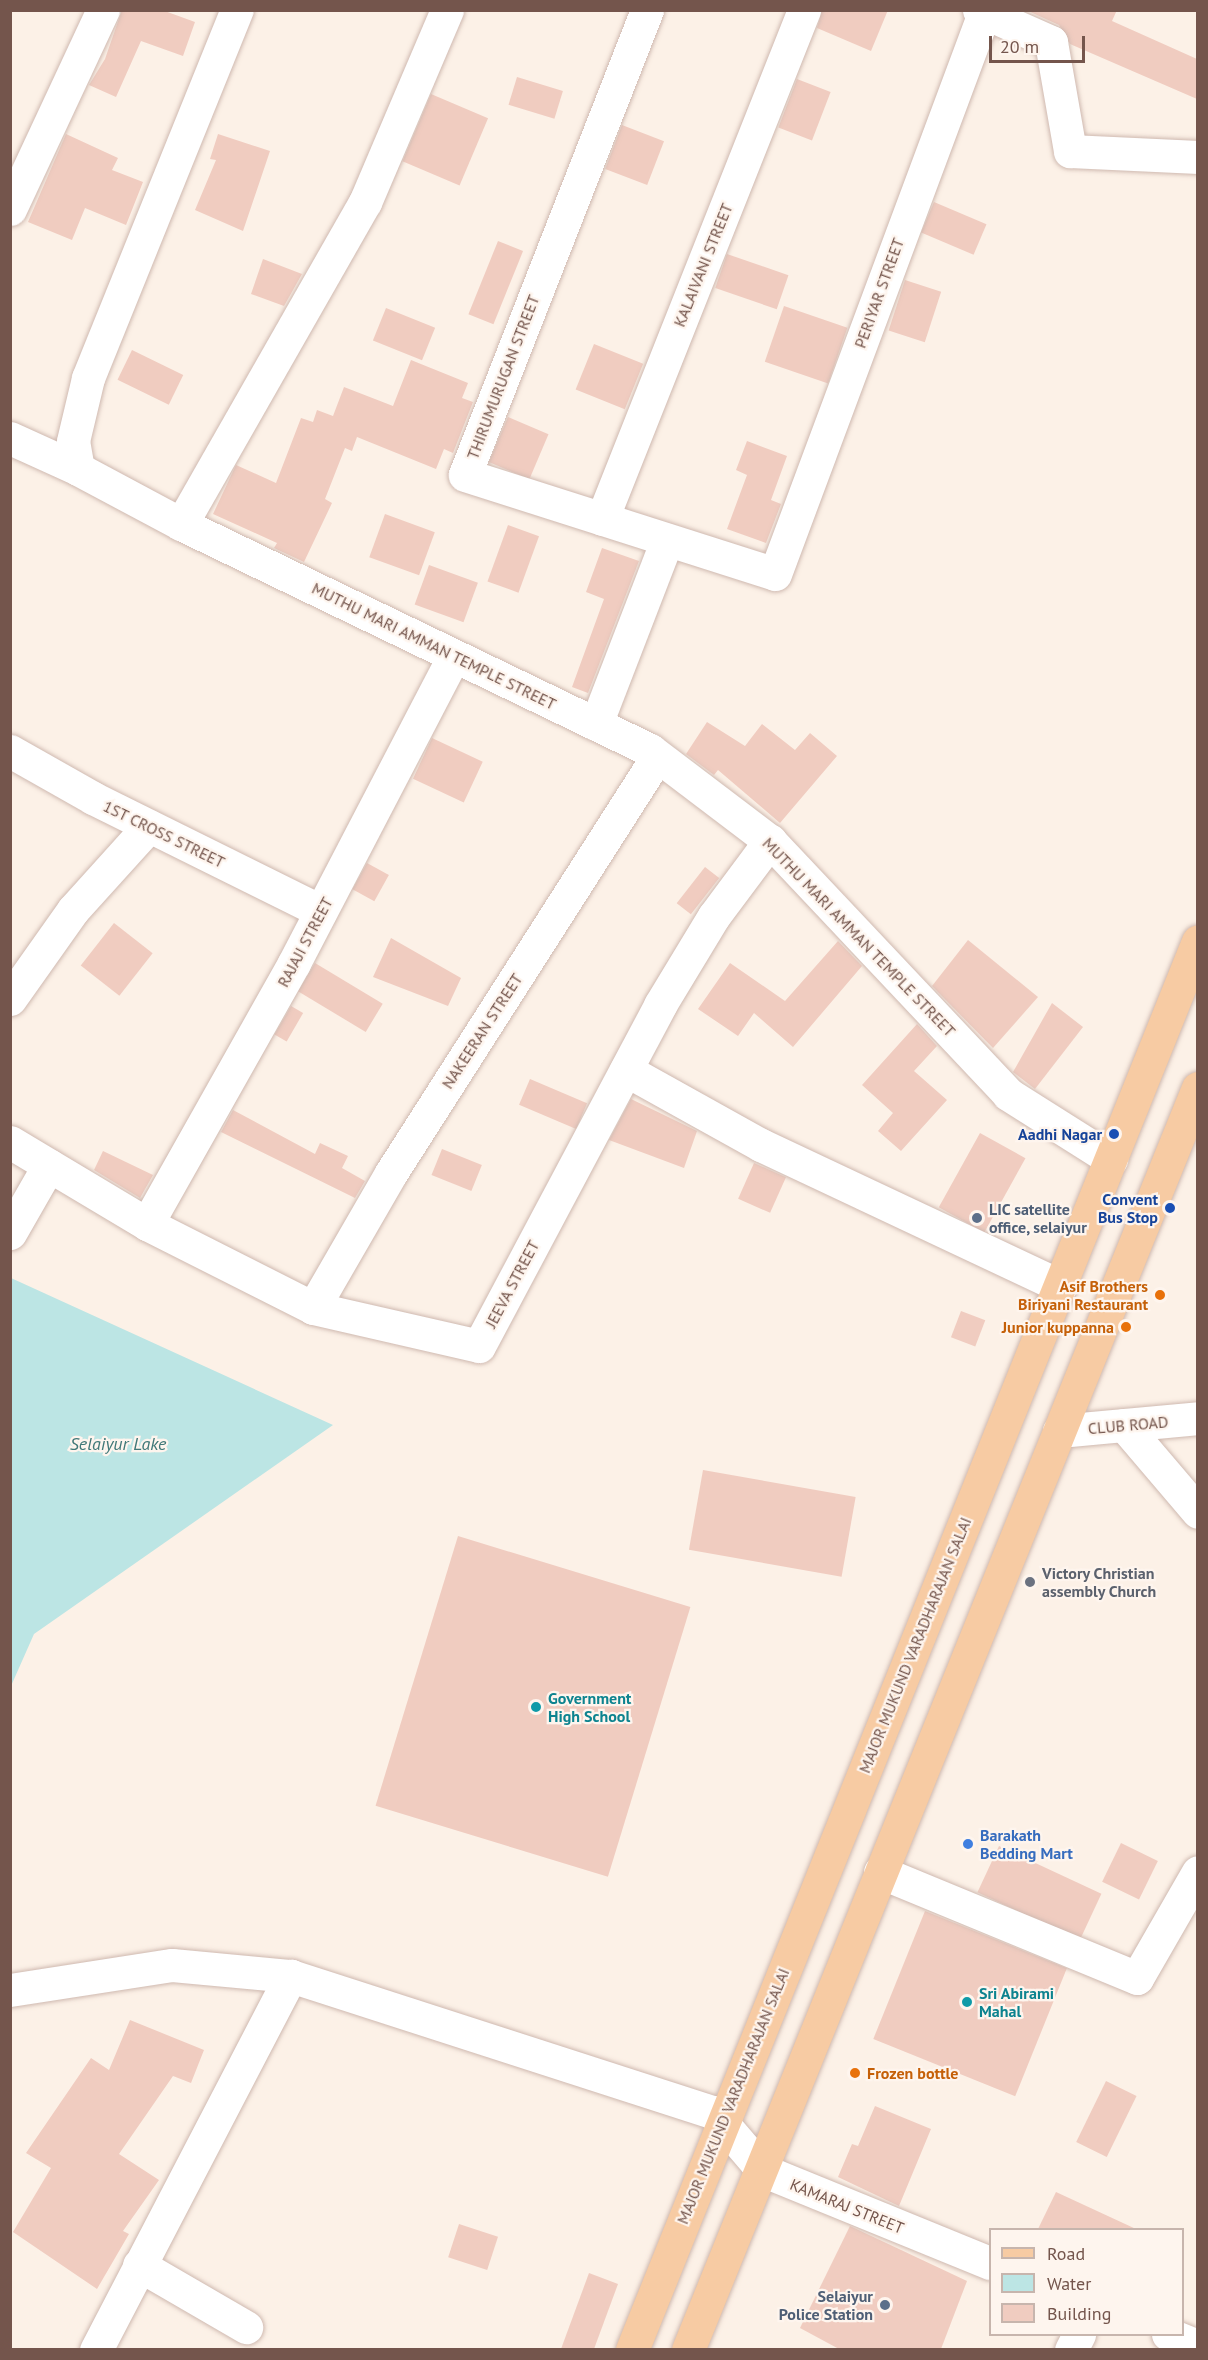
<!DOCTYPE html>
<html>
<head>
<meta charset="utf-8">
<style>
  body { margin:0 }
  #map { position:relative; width:1208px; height:2360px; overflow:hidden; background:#fcf1e7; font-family:"PT Sans",sans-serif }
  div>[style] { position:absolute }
  .water>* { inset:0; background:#bce5e4 }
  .building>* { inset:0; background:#f0ccc0; transform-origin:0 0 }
  .roads { filter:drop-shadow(0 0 2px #cfb9b0) drop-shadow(0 0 2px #cfb9b0) }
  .minor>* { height:33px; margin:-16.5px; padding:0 16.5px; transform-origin:16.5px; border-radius:16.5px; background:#fff }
  .major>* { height:33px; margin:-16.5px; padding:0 16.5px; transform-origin:16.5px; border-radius:16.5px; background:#f7cba3 }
  .dots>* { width:16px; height:16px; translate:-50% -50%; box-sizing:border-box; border:3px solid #fef5ee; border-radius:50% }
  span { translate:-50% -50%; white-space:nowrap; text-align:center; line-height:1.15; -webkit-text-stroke:4.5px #fef5ee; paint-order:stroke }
  .street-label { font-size:16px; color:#74554c }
  .transit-label { font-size:16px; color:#164399; font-weight:700 }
  .right { translate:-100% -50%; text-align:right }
  .service-label { font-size:16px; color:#4e5e75; font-weight:700 }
  .left { translate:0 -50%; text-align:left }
  .food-label { font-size:16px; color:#c56008; font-weight:700 }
  .worship-label { font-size:16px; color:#5b616d; font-weight:700 }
  .culture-label { font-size:16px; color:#0d838f; font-weight:700 }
  .shop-label { font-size:16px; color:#366cbe; font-weight:700 }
  .water-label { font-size:18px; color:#407878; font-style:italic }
  .frame { position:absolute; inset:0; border:12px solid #74554c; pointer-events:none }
  .legend { position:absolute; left:989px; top:2228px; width:195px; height:108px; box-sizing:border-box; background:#fef5ee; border:2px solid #c7b5ad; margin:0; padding:8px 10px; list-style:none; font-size:18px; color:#74554c }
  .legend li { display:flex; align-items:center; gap:12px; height:30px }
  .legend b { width:30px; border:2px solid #c7b5ad }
  .scale { position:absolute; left:989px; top:36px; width:96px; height:27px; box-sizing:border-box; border:3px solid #74554c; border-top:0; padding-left:8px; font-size:18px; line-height:21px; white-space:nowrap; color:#74554c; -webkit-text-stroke:4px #fef5ee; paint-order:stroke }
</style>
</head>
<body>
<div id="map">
  <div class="water">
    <i style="clip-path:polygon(11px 1278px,333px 1425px,34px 1634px,11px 1686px)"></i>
  </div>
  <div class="building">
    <i style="clip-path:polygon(122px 10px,162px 10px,195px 22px,183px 56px,141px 41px,116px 97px,89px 85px,105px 59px)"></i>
    <i style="clip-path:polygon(822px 10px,888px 10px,871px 51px,817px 28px)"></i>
    <i style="clip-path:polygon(1026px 10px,1117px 10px,1112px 21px,1197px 59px,1197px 99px,1070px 44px,1059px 25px)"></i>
    <i style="left:517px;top:77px;width:48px;height:29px;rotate:17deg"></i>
    <i style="left:797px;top:79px;width:36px;height:52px;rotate:21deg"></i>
    <i style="left:431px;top:94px;width:62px;height:73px;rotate:23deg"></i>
    <i style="left:622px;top:125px;width:45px;height:47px;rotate:21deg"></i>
    <i style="clip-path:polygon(66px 134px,118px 158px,112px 170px,143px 182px,126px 225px,85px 208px,72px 240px,28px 222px)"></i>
    <i style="clip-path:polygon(218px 134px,270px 151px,243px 231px,195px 210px,216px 160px,210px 159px)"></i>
    <i style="left:934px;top:202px;width:57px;height:33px;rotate:23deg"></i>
    <i style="left:498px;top:241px;width:27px;height:79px;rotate:22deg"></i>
    <i style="left:727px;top:254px;width:65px;height:36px;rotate:19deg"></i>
    <i style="clip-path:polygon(263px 259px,302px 274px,284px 306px,251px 294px)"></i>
    <i style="left:905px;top:280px;width:38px;height:53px;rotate:18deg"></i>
    <i style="left:784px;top:306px;width:67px;height:59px;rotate:19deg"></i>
    <i style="left:386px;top:308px;width:53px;height:35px;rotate:22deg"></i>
    <i style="left:594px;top:344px;width:53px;height:49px;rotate:22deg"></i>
    <i style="left:132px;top:350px;width:57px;height:33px;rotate:26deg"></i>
    <i style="clip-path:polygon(411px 360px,468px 383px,462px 398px,473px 402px,453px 453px,444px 449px,436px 469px,357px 437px,352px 451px,345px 448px,325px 499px,332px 503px,304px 562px,274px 548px,277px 543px,213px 514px,236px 465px,276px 483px,301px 418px,313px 422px,317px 410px,333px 416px,344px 387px,393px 406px)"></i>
    <i style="left:508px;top:417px;width:44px;height:49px;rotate:23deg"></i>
    <i style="clip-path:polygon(747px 441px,787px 456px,771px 500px,781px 504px,766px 543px,727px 529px,747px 475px,736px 470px)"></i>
    <i style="left:385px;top:514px;width:53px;height:46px;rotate:20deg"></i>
    <i style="left:508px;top:525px;width:33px;height:60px;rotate:20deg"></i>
    <i style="clip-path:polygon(602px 548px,639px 561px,588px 693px,572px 687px,604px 599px,586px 592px)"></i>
    <i style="left:429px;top:565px;width:52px;height:42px;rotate:20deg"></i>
    <i style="clip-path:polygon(707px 722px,745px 746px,762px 724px,795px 750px,810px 733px,837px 756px,780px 823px,718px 770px,714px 775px,686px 754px)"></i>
    <i style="left:432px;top:738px;width:56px;height:45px;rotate:25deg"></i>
    <i style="left:367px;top:863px;width:25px;height:30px;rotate:29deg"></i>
    <i style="left:705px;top:867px;width:18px;height:46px;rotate:38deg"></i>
    <i style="left:114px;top:923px;width:49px;height:54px;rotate:38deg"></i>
    <i style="clip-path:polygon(391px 938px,461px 978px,448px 1006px,373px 977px)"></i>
    <i style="clip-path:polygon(968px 940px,1038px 997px,993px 1048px,932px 986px)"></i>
    <i style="clip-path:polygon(838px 941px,862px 966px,793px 1047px,754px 1013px,738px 1036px,698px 1009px,730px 963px,785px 1001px)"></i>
    <i style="left:315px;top:963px;width:79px;height:33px;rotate:31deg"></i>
    <i style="clip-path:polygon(1052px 1003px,1083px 1027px,1035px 1089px,1013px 1072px)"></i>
    <i style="left:291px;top:1006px;width:14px;height:33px;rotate:30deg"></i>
    <i style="clip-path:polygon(917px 1024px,937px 1046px,914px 1071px,947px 1100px,901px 1151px,878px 1131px,893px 1113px,862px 1085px)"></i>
    <i style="left:530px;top:1079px;width:62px;height:28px;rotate:23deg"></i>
    <i style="clip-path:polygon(631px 1099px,697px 1131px,684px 1168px,609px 1140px)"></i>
    <i style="clip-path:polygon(233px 1110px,315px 1154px,320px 1143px,348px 1156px,342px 1168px,365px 1181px,355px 1198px,221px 1132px)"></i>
    <i style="left:980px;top:1133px;width:52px;height:85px;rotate:29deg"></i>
    <i style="left:442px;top:1149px;width:43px;height:28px;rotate:22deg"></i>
    <i style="clip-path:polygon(103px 1151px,153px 1175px,140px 1198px,94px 1170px)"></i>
    <i style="left:754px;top:1163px;width:35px;height:39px;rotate:24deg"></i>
    <i style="left:961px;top:1311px;width:26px;height:28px;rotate:21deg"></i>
    <i style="left:703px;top:1470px;width:155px;height:81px;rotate:10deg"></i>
    <i style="left:458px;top:1536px;width:243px;height:282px;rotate:17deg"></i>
    <i style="left:1121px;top:1843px;width:41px;height:43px;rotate:26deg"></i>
    <i style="left:999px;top:1846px;width:113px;height:51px;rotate:25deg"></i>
    <i style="left:925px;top:1911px;width:153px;height:138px;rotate:22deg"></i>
    <i style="clip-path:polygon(130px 2020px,204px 2050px,191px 2083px,173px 2076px,119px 2154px,159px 2180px,123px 2231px,129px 2234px,97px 2289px,13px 2232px,51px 2168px,26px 2153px,91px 2058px,109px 2070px)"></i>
    <i style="left:1106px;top:2081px;width:34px;height:68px;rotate:26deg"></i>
    <i style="clip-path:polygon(875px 2106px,931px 2129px,899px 2206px,838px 2177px,852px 2144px,858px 2146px)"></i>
    <i style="clip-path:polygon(1056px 2192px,1136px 2229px,1038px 2229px)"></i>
    <i style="left:459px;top:2224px;width:41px;height:35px;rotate:18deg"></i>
    <i style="clip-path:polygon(850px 2226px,967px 2281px,941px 2349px,839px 2349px,800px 2328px)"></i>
    <i style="clip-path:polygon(589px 2273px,618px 2284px,594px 2349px,561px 2349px)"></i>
  </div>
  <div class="roads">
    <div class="minor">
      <i style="left:447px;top:10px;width:209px;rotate:113.1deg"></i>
      <i style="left:365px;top:202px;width:371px;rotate:119.7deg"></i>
      <i style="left:181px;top:524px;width:521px;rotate:25.73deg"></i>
      <i style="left:650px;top:750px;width:151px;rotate:37.2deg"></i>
      <i style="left:770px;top:841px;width:347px;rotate:46.7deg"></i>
      <i style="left:1008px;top:1094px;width:122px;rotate:32.3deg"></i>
      <i style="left:647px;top:10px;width:499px;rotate:111.4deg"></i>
      <i style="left:465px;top:475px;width:325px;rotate:17.7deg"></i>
      <i style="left:775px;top:574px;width:599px;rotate:-69.57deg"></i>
      <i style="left:979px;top:10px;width:79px;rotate:24deg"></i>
      <i style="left:1051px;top:42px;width:111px;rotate:80.1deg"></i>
      <i style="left:1070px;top:151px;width:128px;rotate:2.7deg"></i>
      <i style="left:10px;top:209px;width:220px;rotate:-65deg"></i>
      <i style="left:10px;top:438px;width:75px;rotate:24.5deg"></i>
      <i style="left:602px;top:519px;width:548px;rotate:-68.35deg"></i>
      <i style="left:181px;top:524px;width:117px;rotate:-151.9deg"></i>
      <i style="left:78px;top:469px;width:28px;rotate:-100deg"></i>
      <i style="left:73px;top:441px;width:65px;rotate:-76.6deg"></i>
      <i style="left:88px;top:378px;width:397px;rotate:-68deg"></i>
      <i style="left:596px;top:724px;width:197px;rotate:-68.9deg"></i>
      <i style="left:10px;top:751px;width:95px;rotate:29.5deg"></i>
      <i style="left:93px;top:798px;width:254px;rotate:26.4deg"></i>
      <i style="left:10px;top:999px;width:109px;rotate:-54.7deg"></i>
      <i style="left:73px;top:910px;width:113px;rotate:-47.9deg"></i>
      <i style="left:626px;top:1070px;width:154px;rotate:29.1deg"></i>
      <i style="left:761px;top:1145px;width:331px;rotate:25.2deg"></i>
      <i style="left:10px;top:1142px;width:160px;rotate:30.9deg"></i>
      <i style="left:147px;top:1224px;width:186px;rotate:26.8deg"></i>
      <i style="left:313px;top:1308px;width:170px;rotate:12.9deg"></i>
      <i style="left:479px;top:1346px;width:386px;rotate:-62deg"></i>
      <i style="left:660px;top:1005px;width:104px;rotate:-58.8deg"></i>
      <i style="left:714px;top:916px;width:94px;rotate:-53.3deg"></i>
      <i style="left:147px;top:1224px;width:300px;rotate:-60.6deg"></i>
      <i style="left:294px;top:963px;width:346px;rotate:-62.5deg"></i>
      <i style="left:10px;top:1233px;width:78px;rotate:-60.2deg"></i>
      <i style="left:313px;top:1308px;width:156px;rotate:-60deg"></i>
      <i style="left:391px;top:1173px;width:494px;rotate:-57.4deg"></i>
      <i style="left:1124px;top:1425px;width:114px;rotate:49.6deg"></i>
      <i style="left:1059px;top:1431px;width:140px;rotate:-5.3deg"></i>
      <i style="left:880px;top:1872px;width:278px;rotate:22.4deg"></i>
      <i style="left:1137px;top:1978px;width:122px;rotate:-60.1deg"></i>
      <i style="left:10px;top:1990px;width:164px;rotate:-8.8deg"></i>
      <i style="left:172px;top:1965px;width:120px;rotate:5.3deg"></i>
      <i style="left:291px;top:1976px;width:443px;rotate:17.9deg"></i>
      <i style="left:713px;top:2112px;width:72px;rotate:49.5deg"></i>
      <i style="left:760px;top:2167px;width:16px;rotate:30deg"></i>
      <i style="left:774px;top:2175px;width:233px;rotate:22.2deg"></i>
      <i style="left:139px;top:2265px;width:124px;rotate:30.1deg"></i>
      <i style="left:1168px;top:2334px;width:32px;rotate:22deg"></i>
      <i style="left:96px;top:2350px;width:422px;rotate:-62.5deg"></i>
      <i style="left:1071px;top:2350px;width:18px;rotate:-63deg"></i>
    </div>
    <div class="major">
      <i style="left:632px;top:2350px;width:1518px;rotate:-68.11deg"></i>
      <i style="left:688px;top:2350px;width:1361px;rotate:-68deg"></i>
    </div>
  </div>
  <div class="dots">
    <i style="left:1114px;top:1134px;background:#1a4fb4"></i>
    <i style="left:1170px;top:1208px;background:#1a4fb4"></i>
    <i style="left:977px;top:1218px;background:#5c6f8a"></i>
    <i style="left:1160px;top:1295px;background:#e8710a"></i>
    <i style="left:1126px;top:1327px;background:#e8710a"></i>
    <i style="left:1030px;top:1582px;background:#6b7280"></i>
    <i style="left:536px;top:1707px;background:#0f9aa8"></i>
    <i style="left:968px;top:1844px;background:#3f7fe0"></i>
    <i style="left:967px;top:2002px;background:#0f9aa8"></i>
    <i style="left:855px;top:2073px;background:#e8710a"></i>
    <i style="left:885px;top:2305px;background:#5c6f8a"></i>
  </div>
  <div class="street-label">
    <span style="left:703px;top:265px;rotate:-68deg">KALAIVANI STREET</span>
    <span style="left:879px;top:293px;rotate:-70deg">PERIYAR STREET</span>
    <span style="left:503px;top:377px;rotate:-69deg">THIRUMURUGAN STREET</span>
    <span style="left:434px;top:646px;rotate:26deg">MUTHU MARI AMMAN TEMPLE STREET</span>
    <span style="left:164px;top:834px;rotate:26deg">1ST CROSS STREET</span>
    <span style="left:859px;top:937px;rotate:46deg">MUTHU MARI AMMAN TEMPLE STREET</span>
    <span style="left:305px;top:942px;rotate:-62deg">RAJAJI STREET</span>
    <span style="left:482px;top:1031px;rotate:-57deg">NAKEERAN STREET</span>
    <span style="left:512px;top:1284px;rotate:-62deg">JEEVA STREET</span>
    <span style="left:1128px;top:1425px;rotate:-5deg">CLUB ROAD</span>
    <span style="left:915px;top:1645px;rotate:-68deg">MAJOR MUKUND VARADHARAJAN SALAI</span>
    <span style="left:733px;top:2096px;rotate:-68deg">MAJOR MUKUND VARADHARAJAN SALAI</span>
    <span style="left:847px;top:2206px;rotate:22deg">KAMARAJ STREET</span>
  </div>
  <div class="transit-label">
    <span class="right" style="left:1102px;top:1134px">Aadhi Nagar</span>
    <span class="right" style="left:1158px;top:1208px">Convent<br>Bus Stop</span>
  </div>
  <div class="service-label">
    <span class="left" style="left:989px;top:1218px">LIC satellite<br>office, selaiyur</span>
    <span class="right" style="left:873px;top:2305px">Selaiyur<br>Police Station</span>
  </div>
  <div class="food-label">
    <span class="right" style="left:1148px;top:1295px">Asif Brothers<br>Biriyani Restaurant</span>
    <span class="right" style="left:1114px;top:1327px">Junior kuppanna</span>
    <span class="left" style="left:867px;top:2073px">Frozen bottle</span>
  </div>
  <div class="worship-label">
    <span class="left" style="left:1042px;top:1582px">Victory Christian<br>assembly Church</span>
  </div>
  <div class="culture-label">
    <span class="left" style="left:548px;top:1707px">Government<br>High School</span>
    <span class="left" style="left:979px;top:2002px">Sri Abirami<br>Mahal</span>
  </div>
  <div class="shop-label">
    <span class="left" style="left:980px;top:1844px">Barakath<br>Bedding Mart</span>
  </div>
  <div class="water-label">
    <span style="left:118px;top:1444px">Selaiyur Lake</span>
  </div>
  <div class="frame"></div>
  <ul class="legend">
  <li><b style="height:8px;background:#f7cba3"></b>Road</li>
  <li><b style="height:16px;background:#bce5e4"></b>Water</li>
  <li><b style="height:16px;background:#f0ccc0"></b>Building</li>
  </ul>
  <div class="scale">20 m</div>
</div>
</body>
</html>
